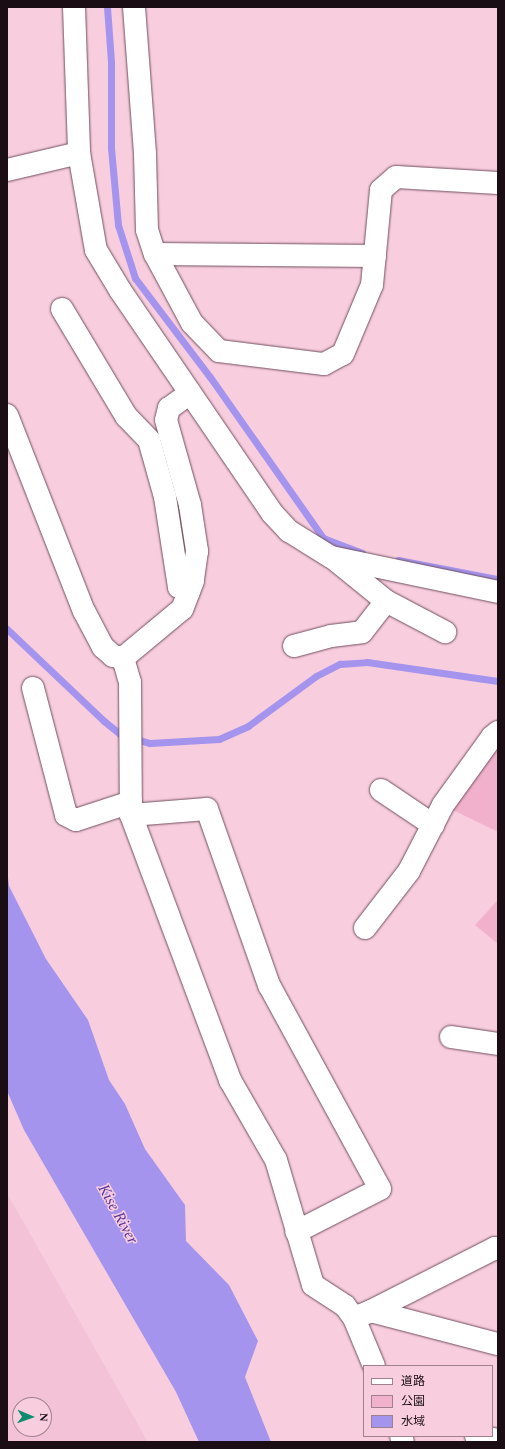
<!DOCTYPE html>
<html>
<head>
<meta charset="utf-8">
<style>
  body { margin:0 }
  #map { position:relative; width:505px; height:1449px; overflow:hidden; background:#f8cedf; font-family:Spectral,"Noto Sans JP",serif }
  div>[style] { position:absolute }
  .built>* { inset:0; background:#f4c2d7 }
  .green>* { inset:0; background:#f1b0cc }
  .water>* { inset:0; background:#a594ed }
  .stream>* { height:7px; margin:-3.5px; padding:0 3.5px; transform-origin:3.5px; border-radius:3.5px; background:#a594ed }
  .roads { filter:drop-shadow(0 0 1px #724f5e) drop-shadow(0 0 1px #724f5e) }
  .street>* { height:22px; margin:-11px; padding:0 11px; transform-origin:11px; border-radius:11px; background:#fff }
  span { translate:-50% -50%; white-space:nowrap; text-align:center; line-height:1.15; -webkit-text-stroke:3px #f8cedf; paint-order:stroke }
  .water-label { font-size:16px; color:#53359c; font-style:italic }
  .frame { position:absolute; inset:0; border:8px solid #1a0d13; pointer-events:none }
  .legend { position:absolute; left:363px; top:1365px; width:130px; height:72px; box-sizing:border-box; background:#f8cedf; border:1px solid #9f818d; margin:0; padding:5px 7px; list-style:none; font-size:12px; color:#1a0d13 }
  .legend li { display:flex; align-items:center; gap:8px; height:20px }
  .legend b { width:20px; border:1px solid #9f818d }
  .north { position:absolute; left:12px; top:1397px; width:40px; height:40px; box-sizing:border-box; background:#f8cedf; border:1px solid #9f818d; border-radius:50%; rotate:92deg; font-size:11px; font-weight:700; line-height:16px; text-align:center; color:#1a0d13 }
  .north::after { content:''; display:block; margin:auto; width:14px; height:18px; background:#0d8b6f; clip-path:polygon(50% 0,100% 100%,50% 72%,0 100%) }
</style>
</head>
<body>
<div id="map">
  <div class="built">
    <i style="clip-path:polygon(evenodd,7px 1193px,148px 1442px,7px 1442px,7px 1193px,20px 1405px,44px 1405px,44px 1429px,20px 1429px,20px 1405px)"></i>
  </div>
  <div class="green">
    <i style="clip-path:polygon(498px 748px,498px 832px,451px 809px)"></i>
    <i style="clip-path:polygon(498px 900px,498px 944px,475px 925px)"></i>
  </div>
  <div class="water">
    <i style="clip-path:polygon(7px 869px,9px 886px,46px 959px,88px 1020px,109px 1080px,125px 1104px,145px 1149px,185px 1205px,186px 1241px,229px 1285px,258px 1341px,245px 1377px,271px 1442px,199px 1442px,176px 1392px,24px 1130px,7px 1091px)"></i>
  </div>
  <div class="stream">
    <i style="left:107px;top:7px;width:55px;rotate:85.8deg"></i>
    <i style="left:111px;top:62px;width:86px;rotate:90deg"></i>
    <i style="left:111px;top:148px;width:77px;rotate:84.8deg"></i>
    <i style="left:118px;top:225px;width:56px;rotate:72.2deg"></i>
    <i style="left:135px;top:278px;width:124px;rotate:52.9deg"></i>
    <i style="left:210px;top:377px;width:197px;rotate:54.9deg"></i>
    <i style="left:323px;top:538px;width:42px;rotate:21deg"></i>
    <i style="left:398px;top:560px;width:102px;rotate:10.8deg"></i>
    <i style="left:7px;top:629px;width:134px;rotate:43.5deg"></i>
    <i style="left:104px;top:721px;width:21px;rotate:39deg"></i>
    <i style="left:120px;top:734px;width:31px;rotate:17deg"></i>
    <i style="left:150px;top:743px;width:69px;rotate:-3.3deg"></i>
    <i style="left:219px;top:739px;width:32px;rotate:-24deg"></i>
    <i style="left:248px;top:726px;width:84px;rotate:-36.3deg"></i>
    <i style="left:316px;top:676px;width:27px;rotate:-27deg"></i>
    <i style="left:340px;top:664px;width:27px;rotate:-4deg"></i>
    <i style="left:367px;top:662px;width:132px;rotate:8.3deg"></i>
  </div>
  <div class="roads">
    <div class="street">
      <i style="left:74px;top:7px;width:146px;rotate:88deg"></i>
      <i style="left:79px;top:153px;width:98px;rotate:80.1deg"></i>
      <i style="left:96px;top:250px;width:47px;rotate:59deg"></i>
      <i style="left:120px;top:290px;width:270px;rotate:55.7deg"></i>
      <i style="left:272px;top:513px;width:25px;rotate:47deg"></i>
      <i style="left:289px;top:531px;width:49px;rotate:31.8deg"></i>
      <i style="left:331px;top:557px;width:171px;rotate:11.8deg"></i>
      <i style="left:134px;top:7px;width:147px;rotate:85.7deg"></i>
      <i style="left:145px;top:154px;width:76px;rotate:88.5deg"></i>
      <i style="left:147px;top:230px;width:25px;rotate:72deg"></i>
      <i style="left:155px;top:254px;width:78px;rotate:61.8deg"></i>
      <i style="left:192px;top:323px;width:39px;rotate:46deg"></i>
      <i style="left:219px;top:351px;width:106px;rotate:7.1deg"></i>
      <i style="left:324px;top:364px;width:21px;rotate:-28deg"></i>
      <i style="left:343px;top:354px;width:75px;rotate:-67.2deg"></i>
      <i style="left:372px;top:285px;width:95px;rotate:-84.6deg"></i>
      <i style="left:381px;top:190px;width:20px;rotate:-41deg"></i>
      <i style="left:396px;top:177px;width:102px;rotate:3.4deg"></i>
      <i style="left:7px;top:170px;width:74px;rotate:-13.3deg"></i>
      <i style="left:155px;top:254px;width:220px;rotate:0.5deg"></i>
      <i style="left:62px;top:309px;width:125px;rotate:59.1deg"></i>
      <i style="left:126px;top:416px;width:33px;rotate:46deg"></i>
      <i style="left:149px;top:440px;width:59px;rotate:74.3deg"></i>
      <i style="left:165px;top:497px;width:91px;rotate:81.2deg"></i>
      <i style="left:179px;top:587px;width:11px;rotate:27deg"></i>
      <i style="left:190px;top:393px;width:26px;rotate:144deg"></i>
      <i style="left:169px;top:408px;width:12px;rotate:104deg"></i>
      <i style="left:166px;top:420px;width:88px;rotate:74.2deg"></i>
      <i style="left:190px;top:505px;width:47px;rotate:81.3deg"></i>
      <i style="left:197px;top:551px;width:30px;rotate:98deg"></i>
      <i style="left:193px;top:581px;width:30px;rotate:111deg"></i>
      <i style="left:182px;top:609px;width:77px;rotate:140.3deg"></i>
      <i style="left:123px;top:658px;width:25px;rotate:74deg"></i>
      <i style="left:130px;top:682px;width:133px;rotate:89.6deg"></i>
      <i style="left:131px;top:815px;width:283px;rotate:69.5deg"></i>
      <i style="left:230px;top:1080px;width:92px;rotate:60.1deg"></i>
      <i style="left:276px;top:1160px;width:130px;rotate:73.5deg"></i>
      <i style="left:313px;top:1285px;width:38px;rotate:33deg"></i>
      <i style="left:345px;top:1306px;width:15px;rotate:53deg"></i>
      <i style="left:354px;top:1318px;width:52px;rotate:67.4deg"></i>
      <i style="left:7px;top:415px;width:211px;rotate:68.6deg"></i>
      <i style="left:84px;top:611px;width:41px;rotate:62.2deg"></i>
      <i style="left:103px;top:647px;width:13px;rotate:42deg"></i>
      <i style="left:113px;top:656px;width:10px;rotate:11deg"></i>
      <i style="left:386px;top:601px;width:67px;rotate:27.7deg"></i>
      <i style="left:294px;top:646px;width:38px;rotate:-15deg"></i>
      <i style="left:331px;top:636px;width:31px;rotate:-7deg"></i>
      <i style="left:362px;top:632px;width:39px;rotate:-52deg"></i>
      <i style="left:386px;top:601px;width:68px;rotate:-140.9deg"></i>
      <i style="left:33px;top:688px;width:131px;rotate:75.4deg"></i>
      <i style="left:66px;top:815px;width:11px;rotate:27deg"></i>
      <i style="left:76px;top:820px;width:58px;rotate:-18.1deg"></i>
      <i style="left:381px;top:790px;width:63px;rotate:33.9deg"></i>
      <i style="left:131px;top:815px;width:76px;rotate:-4.5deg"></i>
      <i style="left:207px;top:809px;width:187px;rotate:70.6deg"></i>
      <i style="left:269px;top:985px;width:232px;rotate:61.4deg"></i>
      <i style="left:380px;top:1189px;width:94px;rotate:152.9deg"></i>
      <i style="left:365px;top:928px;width:72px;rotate:-52.3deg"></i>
      <i style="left:409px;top:871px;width:74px;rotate:-62.7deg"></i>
      <i style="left:443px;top:805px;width:84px;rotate:-54.2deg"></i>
      <i style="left:492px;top:737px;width:8px;rotate:-40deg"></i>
      <i style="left:451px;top:1037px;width:48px;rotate:8.5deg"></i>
      <i style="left:371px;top:1311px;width:139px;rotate:-26.9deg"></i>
      <i style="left:495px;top:1248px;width:3px;rotate:18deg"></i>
      <i style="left:354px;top:1318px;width:18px;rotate:-22deg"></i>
      <i style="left:371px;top:1311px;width:131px;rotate:14.6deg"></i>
      <i style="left:401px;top:1436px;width:6px;rotate:72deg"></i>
      <i style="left:476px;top:1436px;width:22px;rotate:10deg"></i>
    </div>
  </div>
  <div class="water-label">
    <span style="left:118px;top:1214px;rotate:61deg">Kise River</span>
  </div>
  <div class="frame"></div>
  <ul class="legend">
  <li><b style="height:5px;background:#fff"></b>道路</li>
  <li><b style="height:11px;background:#f1b0cc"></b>公園</li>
  <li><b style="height:11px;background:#a594ed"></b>水域</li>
  </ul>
  <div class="north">N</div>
</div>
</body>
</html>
